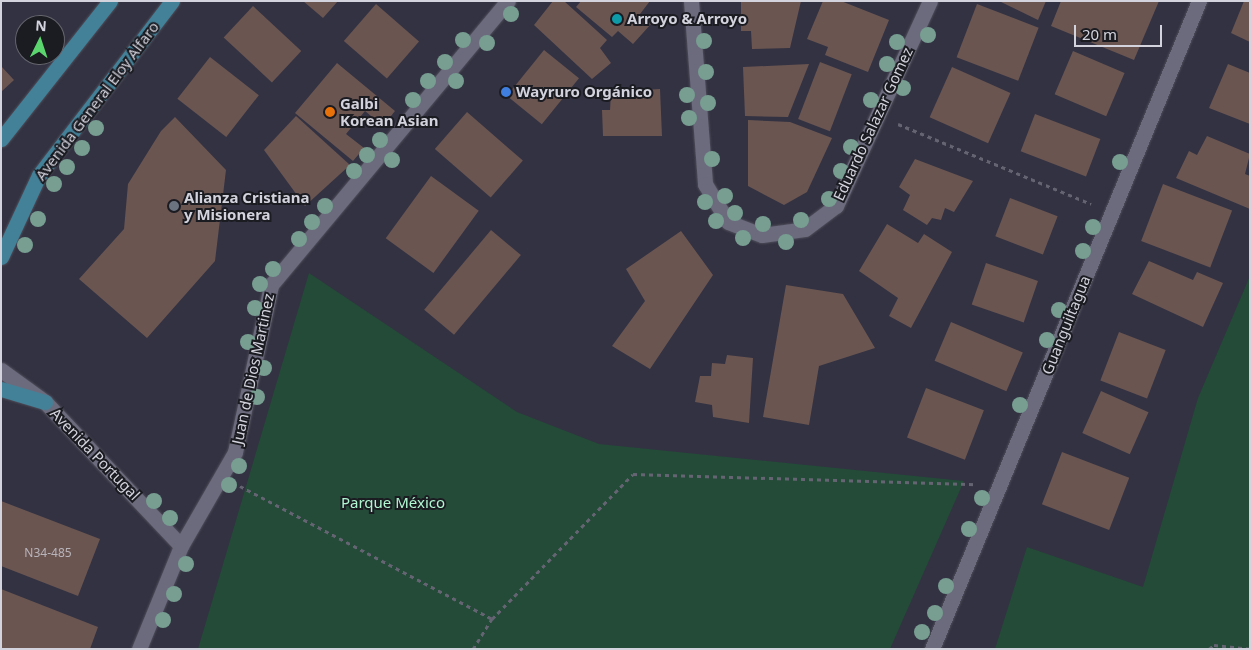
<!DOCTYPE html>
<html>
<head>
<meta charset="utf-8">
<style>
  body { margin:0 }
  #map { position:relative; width:1251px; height:650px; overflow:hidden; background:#333242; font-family:"Noto Sans",sans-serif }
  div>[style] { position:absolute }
  .green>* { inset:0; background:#244a38 }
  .building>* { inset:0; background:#6a5551; transform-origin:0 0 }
  .path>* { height:3px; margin-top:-1.5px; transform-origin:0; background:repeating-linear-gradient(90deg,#646472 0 4px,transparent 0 8px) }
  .roads { filter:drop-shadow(0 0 1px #4f4e5b) drop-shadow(0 0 1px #4f4e5b) }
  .minor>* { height:15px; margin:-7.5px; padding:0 7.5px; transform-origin:7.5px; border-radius:7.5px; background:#6b6b7d }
  .primary>* { height:15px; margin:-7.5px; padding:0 7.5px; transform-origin:7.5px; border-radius:7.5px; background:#438198 }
  .trees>* { width:16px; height:16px; margin:-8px; border-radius:50%; background:#779e91 }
  .dots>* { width:14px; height:14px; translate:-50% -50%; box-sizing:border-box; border:2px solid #1b1b22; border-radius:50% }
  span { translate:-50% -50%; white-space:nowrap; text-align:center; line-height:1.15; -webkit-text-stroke:4px #1b1b22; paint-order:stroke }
  .number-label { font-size:12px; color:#b9b4ba }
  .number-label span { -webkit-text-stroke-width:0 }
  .poi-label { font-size:15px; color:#d3d3dd; font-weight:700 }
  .left { translate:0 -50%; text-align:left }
  .street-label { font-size:15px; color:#d3d3dd }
  .park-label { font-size:15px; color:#aff6d1 }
  .frame { position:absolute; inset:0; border:2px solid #d3d3dd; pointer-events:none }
  .north { position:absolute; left:15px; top:15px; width:50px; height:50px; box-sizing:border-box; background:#1b1b22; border:1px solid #65656d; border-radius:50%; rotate:4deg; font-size:14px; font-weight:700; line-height:20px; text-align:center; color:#d3d3dd }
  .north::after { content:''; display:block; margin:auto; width:18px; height:22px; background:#5bd56e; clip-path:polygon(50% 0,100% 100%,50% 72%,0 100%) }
  .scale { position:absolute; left:1074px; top:25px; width:88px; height:22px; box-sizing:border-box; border:2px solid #d3d3dd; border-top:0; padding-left:6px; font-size:15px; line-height:18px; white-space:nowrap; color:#d3d3dd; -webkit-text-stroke:4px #1b1b22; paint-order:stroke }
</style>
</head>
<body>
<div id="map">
  <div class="green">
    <i style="clip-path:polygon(309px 273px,517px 412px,599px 444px,964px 481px,890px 649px,198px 649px)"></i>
    <i style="clip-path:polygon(1250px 276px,1250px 649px,995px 649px,1027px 547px,1143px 587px,1198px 398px)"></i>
  </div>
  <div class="building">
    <i style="clip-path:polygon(303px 1px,338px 1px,323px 18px)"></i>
    <i style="clip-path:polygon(553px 1px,564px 1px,607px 40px,600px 48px,611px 63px,592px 79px,534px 25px)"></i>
    <i style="clip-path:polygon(581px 1px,650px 1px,640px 14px,651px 24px,633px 44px,618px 31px,612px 37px,576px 7px)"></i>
    <i style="clip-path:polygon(741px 1px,801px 1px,790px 48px,752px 49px,751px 31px,741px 31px)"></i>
    <i style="clip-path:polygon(823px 1px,841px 1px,889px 20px,868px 72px,825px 55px,828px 47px,807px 39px)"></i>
    <i style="clip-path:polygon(999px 1px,1046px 1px,1038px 20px)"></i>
    <i style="clip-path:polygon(1061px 1px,1159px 1px,1134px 60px,1051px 26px)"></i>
    <i style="clip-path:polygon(1244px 1px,1250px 1px,1250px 42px,1231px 33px)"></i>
    <i style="left:376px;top:4px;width:57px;height:49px;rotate:41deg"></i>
    <i style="left:977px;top:4px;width:66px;height:57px;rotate:21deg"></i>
    <i style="left:253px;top:6px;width:66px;height:43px;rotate:43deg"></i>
    <i style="left:544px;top:50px;width:45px;height:59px;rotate:39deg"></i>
    <i style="left:1073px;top:51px;width:56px;height:47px;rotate:23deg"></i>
    <i style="left:210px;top:57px;width:62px;height:53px;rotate:38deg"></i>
    <i style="left:820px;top:62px;width:34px;height:61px;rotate:21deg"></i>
    <i style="clip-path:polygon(337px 63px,395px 111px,383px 126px,365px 111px,346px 134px,364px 148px,353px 161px,295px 113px)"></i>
    <i style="clip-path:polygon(809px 64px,788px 117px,745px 116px,743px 67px)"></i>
    <i style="clip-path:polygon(1228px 64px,1250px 73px,1250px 124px,1209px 108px)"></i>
    <i style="clip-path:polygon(1px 66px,14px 80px,1px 92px)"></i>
    <i style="left:952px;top:67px;width:64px;height:55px;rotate:24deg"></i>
    <i style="clip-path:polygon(660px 89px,662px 136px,603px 136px,602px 110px,610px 110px,611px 92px)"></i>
    <i style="left:467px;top:112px;width:74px;height:49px;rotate:41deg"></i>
    <i style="left:1035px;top:114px;width:70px;height:40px;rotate:21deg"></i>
    <i style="clip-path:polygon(296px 116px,350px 165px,305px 206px,264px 150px)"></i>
    <i style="clip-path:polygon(175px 117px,226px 170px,215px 261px,147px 338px,79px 279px,124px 229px,128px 184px,161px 131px)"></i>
    <i style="clip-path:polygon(748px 120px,790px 122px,832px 138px,807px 192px,784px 205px,748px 186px)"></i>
    <i style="clip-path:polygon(1207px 136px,1250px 154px,1245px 174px,1250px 176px,1250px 209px,1176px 178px,1189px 151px,1197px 155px)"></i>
    <i style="clip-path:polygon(915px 159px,973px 181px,954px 212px,945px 208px,941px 220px,932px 218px,927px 225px,903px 210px,910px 195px,899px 187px)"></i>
    <i style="left:431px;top:176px;width:59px;height:77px;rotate:36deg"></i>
    <i style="left:1163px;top:184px;width:74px;height:61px;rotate:21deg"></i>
    <i style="left:1010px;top:198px;width:51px;height:41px;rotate:21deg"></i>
    <i style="clip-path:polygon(887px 224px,918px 243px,924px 234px,952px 252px,911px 328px,889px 316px,898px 298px,859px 271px)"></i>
    <i style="left:491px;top:230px;width:39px;height:104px;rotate:40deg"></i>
    <i style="clip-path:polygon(681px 231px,713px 275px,650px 369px,612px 346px,645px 301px,626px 269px)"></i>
    <i style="clip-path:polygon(1149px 261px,1193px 280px,1197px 272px,1223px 283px,1203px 327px,1132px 294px)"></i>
    <i style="left:986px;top:263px;width:55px;height:44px;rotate:19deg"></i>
    <i style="clip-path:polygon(786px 285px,843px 294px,875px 348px,819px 366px,809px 425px,763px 417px)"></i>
    <i style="left:951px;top:322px;width:78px;height:42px;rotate:23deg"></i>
    <i style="left:1119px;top:332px;width:50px;height:52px;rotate:21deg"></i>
    <i style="clip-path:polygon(727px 355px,753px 358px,749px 423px,713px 417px,712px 405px,695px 402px,700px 376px,711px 376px,712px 363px,725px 364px)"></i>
    <i style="left:926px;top:388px;width:62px;height:53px;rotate:21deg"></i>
    <i style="left:1101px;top:391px;width:52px;height:46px;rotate:24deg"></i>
    <i style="left:1062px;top:452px;width:72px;height:56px;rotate:21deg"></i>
    <i style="clip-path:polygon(1px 501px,100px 539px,78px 596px,1px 566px)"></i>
    <i style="clip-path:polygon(1px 589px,98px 627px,90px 649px,1px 649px)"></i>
  </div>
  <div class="path">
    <i style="left:898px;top:124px;width:209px;rotate:22.5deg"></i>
    <i style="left:240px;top:486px;width:285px;rotate:27.8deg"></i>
    <i style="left:473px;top:649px;width:36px;rotate:-58deg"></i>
    <i style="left:492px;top:619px;width:202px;rotate:-45.8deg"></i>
    <i style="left:633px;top:474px;width:344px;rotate:1.7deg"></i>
    <i style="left:1209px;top:649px;width:6px;rotate:-39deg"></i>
    <i style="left:1214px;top:645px;width:36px;rotate:6deg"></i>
  </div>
  <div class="roads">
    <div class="minor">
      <i style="left:691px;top:1px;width:184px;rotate:85.6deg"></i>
      <i style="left:705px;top:184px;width:44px;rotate:58.8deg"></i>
      <i style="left:728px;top:222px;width:36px;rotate:21deg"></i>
      <i style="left:762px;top:235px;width:43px;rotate:-7.9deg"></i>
      <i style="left:805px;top:229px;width:39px;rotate:-37deg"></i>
      <i style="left:836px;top:206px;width:226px;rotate:-65.4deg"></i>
      <i style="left:1px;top:370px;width:54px;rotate:36deg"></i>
      <i style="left:45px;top:402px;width:198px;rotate:46.6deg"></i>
      <i style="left:139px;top:649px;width:111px;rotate:-67.8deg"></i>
      <i style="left:181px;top:546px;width:108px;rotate:-60.1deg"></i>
      <i style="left:235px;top:452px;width:171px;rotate:-77.8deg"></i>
      <i style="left:271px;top:285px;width:370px;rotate:-50.2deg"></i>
      <i style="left:932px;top:649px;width:701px;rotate:-67.61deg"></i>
    </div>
    <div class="primary">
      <i style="left:1px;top:139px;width:176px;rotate:-51.7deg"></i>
      <i style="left:1px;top:257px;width:90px;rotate:-65.1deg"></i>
      <i style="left:39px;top:175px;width:219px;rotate:-52.6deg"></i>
      <i style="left:1px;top:389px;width:46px;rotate:16.5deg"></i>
    </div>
  </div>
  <div class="trees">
    <i style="left:511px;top:14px"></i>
    <i style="left:928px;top:35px"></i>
    <i style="left:463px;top:40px"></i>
    <i style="left:704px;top:41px"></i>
    <i style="left:897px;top:42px"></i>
    <i style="left:487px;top:43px"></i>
    <i style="left:445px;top:62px"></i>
    <i style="left:887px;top:64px"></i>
    <i style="left:706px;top:72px"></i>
    <i style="left:428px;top:81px"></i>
    <i style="left:456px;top:81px"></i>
    <i style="left:903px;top:88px"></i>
    <i style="left:687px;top:95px"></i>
    <i style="left:413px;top:100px"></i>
    <i style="left:871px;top:100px"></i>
    <i style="left:708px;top:103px"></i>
    <i style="left:689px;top:118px"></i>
    <i style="left:96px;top:128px"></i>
    <i style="left:380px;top:140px"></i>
    <i style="left:851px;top:147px"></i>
    <i style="left:82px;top:148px"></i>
    <i style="left:367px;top:155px"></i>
    <i style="left:712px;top:159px"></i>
    <i style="left:392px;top:160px"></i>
    <i style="left:1120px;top:162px"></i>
    <i style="left:67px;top:167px"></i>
    <i style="left:354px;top:171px"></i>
    <i style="left:841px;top:171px"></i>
    <i style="left:54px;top:184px"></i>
    <i style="left:725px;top:196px"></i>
    <i style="left:829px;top:199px"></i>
    <i style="left:705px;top:202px"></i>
    <i style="left:325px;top:206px"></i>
    <i style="left:735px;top:213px"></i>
    <i style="left:38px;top:219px"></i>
    <i style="left:801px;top:220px"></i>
    <i style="left:716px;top:221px"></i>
    <i style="left:312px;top:222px"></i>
    <i style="left:763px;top:224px"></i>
    <i style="left:1093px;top:227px"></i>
    <i style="left:743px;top:238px"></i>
    <i style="left:299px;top:239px"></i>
    <i style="left:786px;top:242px"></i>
    <i style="left:25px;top:245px"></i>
    <i style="left:1083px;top:251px"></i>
    <i style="left:273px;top:269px"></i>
    <i style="left:260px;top:284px"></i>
    <i style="left:255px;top:308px"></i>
    <i style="left:1059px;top:310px"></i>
    <i style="left:1047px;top:340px"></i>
    <i style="left:248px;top:342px"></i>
    <i style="left:264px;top:368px"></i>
    <i style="left:257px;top:397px"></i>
    <i style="left:1020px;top:405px"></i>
    <i style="left:239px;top:466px"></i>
    <i style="left:229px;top:485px"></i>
    <i style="left:982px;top:498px"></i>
    <i style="left:154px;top:501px"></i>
    <i style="left:170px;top:518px"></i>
    <i style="left:969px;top:529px"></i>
    <i style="left:186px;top:564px"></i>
    <i style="left:946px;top:586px"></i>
    <i style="left:174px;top:594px"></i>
    <i style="left:935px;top:613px"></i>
    <i style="left:163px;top:620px"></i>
    <i style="left:922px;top:632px"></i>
  </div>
  <div class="dots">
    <i style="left:617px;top:19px;background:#0f9aa8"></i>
    <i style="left:506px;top:92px;background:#3f7fe0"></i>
    <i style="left:330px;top:112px;background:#e8710a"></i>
    <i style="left:174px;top:206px;background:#6b7280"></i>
  </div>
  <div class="number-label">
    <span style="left:48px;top:553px">N34-485</span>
  </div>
  <div class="poi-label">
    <span class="left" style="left:627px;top:19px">Arroyo &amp; Arroyo</span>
    <span class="left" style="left:516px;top:92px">Wayruro Orgánico</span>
    <span class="left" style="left:340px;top:112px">Galbi<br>Korean Asian</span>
    <span class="left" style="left:184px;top:206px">Alianza Cristiana<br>y Misionera</span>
  </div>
  <div class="street-label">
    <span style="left:97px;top:101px;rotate:-53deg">Avenida General Eloy Alfaro</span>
    <span style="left:873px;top:124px;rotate:-65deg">Eduardo Salazar Gomez</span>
    <span style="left:1066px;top:325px;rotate:-68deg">Guanguiltagua</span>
    <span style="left:253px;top:369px;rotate:-78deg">Juan de Dios Martinez</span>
    <span style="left:95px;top:454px;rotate:46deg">Avenida Portugal</span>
  </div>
  <div class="park-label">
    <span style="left:393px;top:503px">Parque México</span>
  </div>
  <div class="frame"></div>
  <div class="north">N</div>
  <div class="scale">20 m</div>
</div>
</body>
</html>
